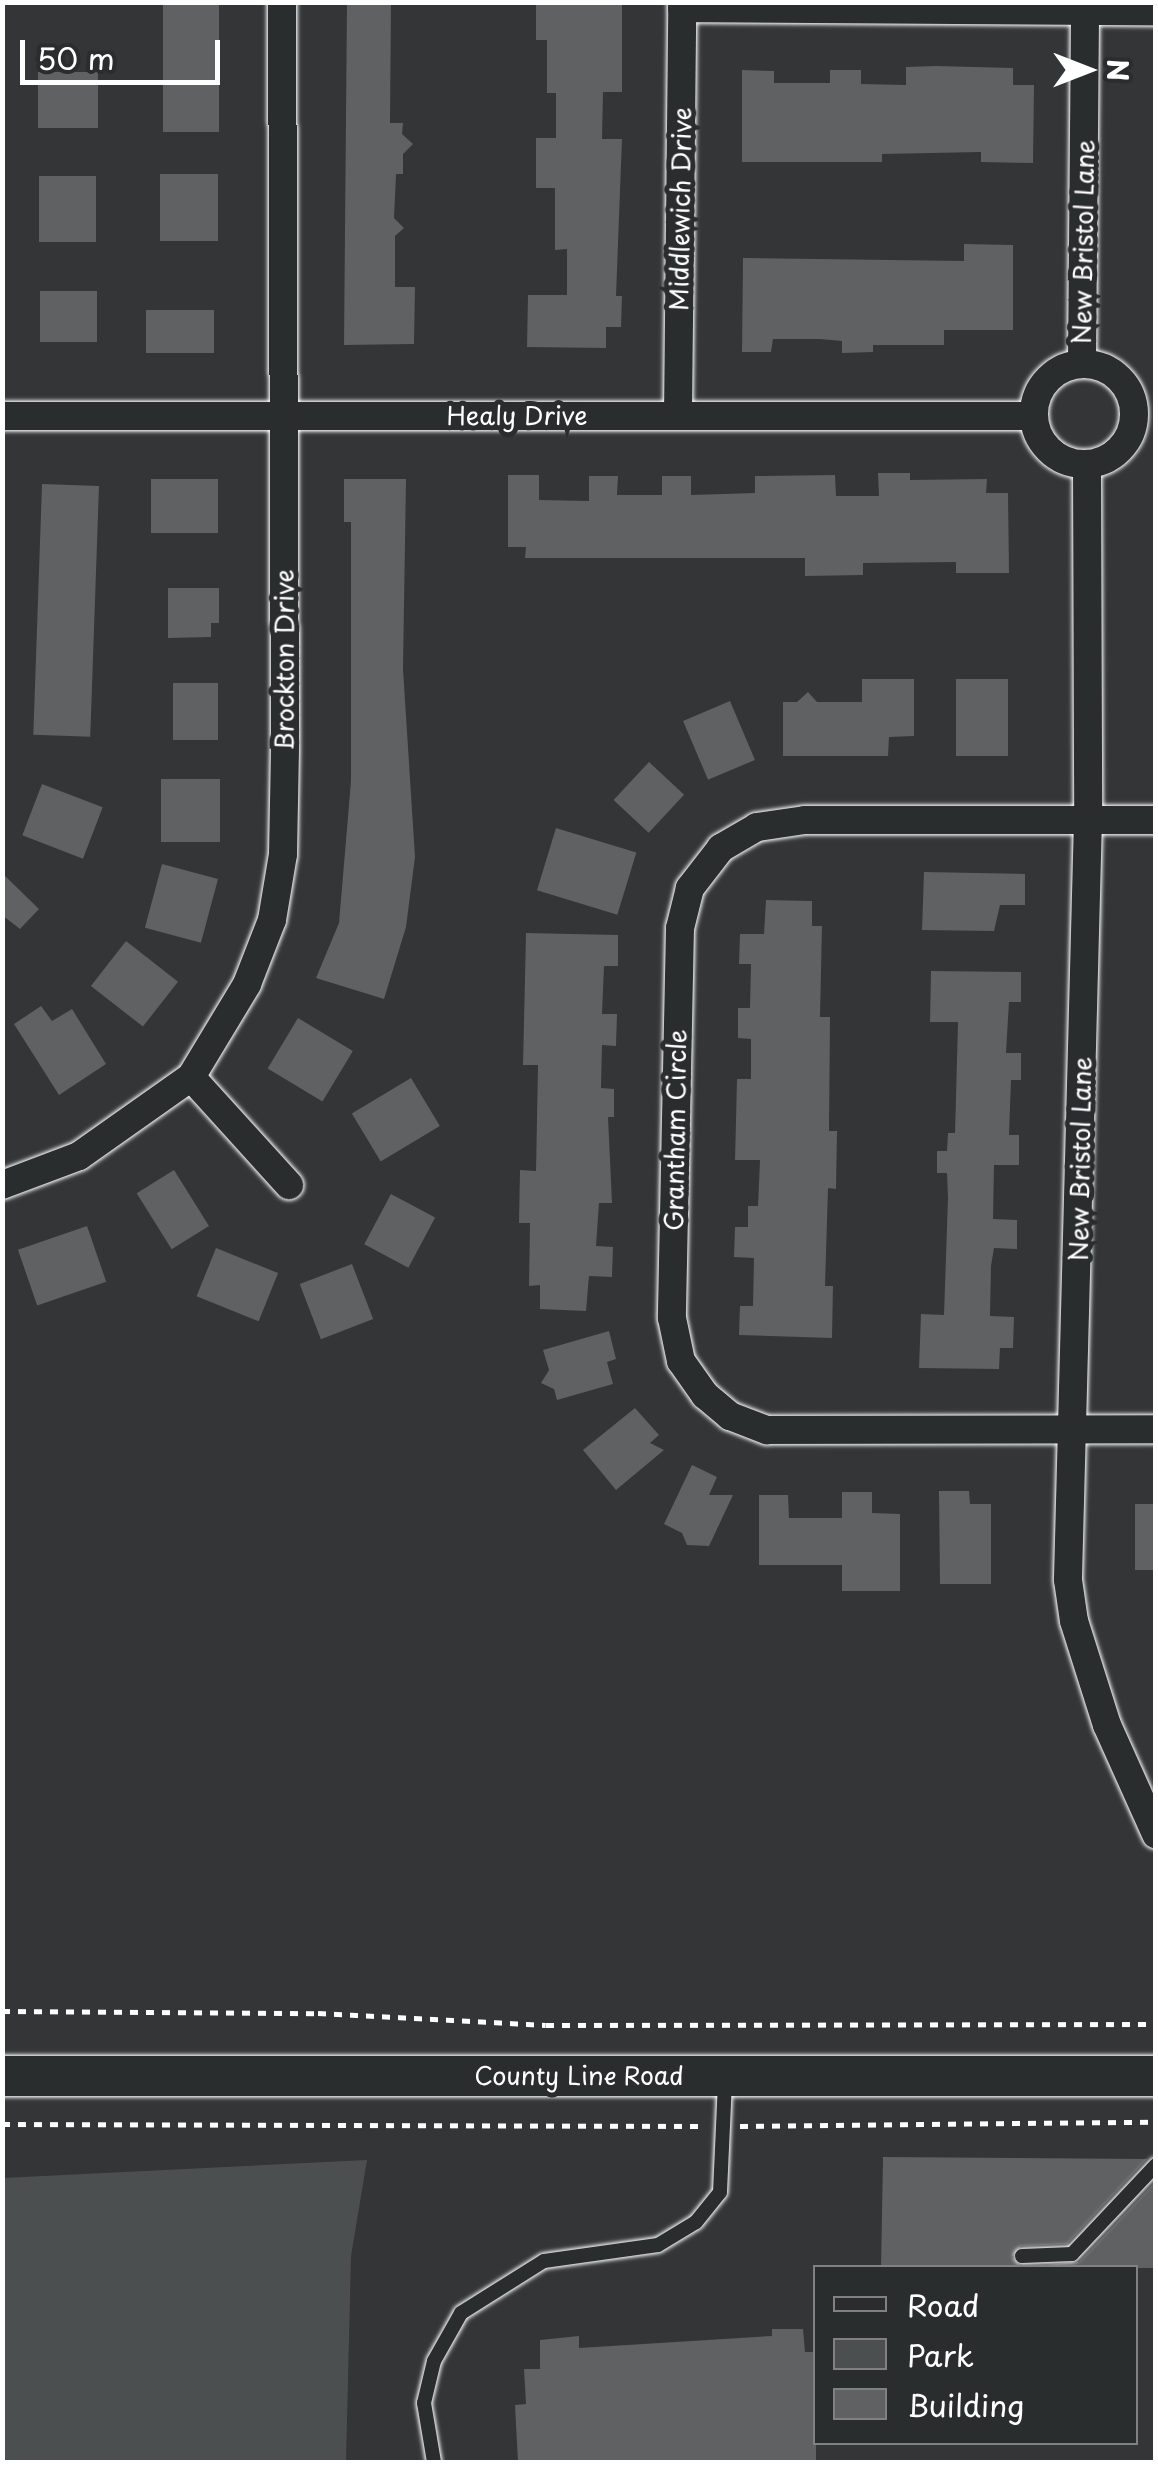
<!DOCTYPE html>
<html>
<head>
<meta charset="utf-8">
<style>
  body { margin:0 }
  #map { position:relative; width:1158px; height:2465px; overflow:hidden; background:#333536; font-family:"Playpen Sans",sans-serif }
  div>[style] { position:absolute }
  .green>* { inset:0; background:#4c4f50 }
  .building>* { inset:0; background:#5f6162; transform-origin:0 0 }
  .path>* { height:5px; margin-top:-2.5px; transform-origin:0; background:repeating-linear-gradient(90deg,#fff 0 8px,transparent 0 16px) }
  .roads { filter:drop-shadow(0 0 2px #fff) drop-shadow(0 0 2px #fff) }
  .service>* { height:14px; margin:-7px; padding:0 7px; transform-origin:7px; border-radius:7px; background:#2a2d2e }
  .minor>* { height:28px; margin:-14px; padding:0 14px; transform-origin:14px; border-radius:14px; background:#2a2d2e }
  .minor>.ring { margin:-14px; padding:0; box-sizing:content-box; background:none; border:28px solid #2a2d2e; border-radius:50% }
  .secondary>* { height:40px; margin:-20px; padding:0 20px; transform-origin:20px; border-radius:20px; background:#2a2d2e }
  span { translate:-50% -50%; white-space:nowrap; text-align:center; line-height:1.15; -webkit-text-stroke:10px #2a2d2e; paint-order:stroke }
  .street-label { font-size:25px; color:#fff }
  .frame { position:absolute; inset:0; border:5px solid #fff; pointer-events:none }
  .legend { position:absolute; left:813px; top:2265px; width:325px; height:180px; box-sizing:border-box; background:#2a2d2e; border:2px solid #7f8182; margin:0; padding:12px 18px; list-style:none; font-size:30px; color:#fff }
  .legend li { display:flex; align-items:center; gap:20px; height:50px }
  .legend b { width:50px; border:2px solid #7f8182 }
  .north { position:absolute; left:1038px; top:20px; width:100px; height:100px; -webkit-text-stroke:8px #2a2d2e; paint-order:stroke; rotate:90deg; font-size:28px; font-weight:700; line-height:40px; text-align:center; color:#fff }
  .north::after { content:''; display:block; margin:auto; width:35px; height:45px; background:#fff; clip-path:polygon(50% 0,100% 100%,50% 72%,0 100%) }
  .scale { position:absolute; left:20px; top:40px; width:200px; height:45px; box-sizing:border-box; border:5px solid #fff; border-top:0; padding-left:12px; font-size:30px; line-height:35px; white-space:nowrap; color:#fff; -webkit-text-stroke:8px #2a2d2e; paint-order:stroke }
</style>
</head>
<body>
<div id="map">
  <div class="green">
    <i style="clip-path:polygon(367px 2160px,351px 2256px,346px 2462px,3px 2462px,3px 2178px)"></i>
  </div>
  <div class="building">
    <i style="left:163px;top:2px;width:56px;height:130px"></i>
    <i style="clip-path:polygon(347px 2px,391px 2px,390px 123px,403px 123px,402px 134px,413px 144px,403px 154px,403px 174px,396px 174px,394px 218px,404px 228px,395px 236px,395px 287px,415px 287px,414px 344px,344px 345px)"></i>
    <i style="clip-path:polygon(536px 2px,622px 2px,622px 92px,603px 92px,602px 139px,622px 139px,616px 296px,622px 296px,621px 327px,606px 327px,606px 348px,527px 347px,528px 295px,567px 295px,567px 249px,555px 250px,555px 188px,536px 188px,536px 138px,556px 138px,556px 93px,547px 93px,547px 40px,536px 40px)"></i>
    <i style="clip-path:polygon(936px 66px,1013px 68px,1013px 85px,1034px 85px,1033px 163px,981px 162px,981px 152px,882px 154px,882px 162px,742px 162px,742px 70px,774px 71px,774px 83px,830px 83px,830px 70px,861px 70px,861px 84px,906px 85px,906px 67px)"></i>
    <i style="left:38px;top:72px;width:60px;height:56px"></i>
    <i style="left:160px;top:174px;width:58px;height:67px"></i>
    <i style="left:39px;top:176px;width:57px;height:66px"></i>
    <i style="clip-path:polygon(964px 244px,1013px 245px,1013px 330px,944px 330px,944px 345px,873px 345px,873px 352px,842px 353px,842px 341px,820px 339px,773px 339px,771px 352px,742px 352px,743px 258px,964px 261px)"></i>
    <i style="left:40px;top:291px;width:57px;height:51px"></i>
    <i style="left:146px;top:310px;width:68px;height:43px"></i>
    <i style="clip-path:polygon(878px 473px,910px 473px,910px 480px,987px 479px,986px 493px,1008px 493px,1009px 573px,956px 573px,956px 562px,863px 563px,863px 575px,805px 576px,805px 558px,525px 558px,526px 547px,508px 547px,508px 475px,539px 475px,539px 500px,589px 501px,589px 476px,618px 476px,617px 495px,662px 495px,662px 476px,691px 476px,691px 495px,755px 493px,755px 476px,835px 475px,836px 496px,879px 496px)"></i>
    <i style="left:218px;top:479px;width:54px;height:67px;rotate:90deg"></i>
    <i style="clip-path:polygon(344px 479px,406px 479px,403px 669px,415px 857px,406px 927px,384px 999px,316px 978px,339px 923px,351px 781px,351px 522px,344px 522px)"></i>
    <i style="left:99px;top:486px;width:251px;height:57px;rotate:92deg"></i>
    <i style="clip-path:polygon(168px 588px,219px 588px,219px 623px,211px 623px,211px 637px,168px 638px)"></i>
    <i style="clip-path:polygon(862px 679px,914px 679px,914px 736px,889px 737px,888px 756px,783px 756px,783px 702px,797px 702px,808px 692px,817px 702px,862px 702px)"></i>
    <i style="left:956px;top:679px;width:52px;height:77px"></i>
    <i style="left:218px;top:683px;width:57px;height:45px;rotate:90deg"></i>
    <i style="left:730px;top:701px;width:64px;height:51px;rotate:67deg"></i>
    <i style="left:649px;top:762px;width:48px;height:52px;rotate:43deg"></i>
    <i style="left:220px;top:779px;width:63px;height:59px;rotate:90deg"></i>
    <i style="left:42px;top:784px;width:65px;height:55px;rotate:21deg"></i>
    <i style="left:556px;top:828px;width:84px;height:65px;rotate:17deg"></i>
    <i style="left:162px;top:864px;width:58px;height:66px;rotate:15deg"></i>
    <i style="clip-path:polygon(924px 872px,1025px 874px,1025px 905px,1000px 905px,994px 931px,922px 930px)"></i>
    <i style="clip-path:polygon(2px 873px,39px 909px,20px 929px,2px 915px)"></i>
    <i style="clip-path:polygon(766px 900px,812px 901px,812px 926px,822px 926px,820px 1017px,830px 1017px,829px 1131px,837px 1131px,836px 1189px,828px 1188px,825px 1286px,833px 1286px,832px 1338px,739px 1335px,740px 1306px,753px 1306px,754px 1258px,734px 1257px,735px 1227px,748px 1227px,748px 1206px,758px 1206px,760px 1160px,735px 1160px,737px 1079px,751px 1079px,751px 1039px,738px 1038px,738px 1008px,750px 1008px,751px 964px,739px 964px,740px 934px,764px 934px)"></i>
    <i style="clip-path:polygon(526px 933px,618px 935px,618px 966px,604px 966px,602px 1014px,617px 1014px,616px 1046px,602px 1045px,601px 1088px,614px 1089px,614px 1117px,608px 1117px,612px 1203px,599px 1203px,596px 1246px,613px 1247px,612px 1277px,589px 1276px,586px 1311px,540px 1309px,540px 1285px,529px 1286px,530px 1223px,519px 1223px,520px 1170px,536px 1171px,538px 1065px,523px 1065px)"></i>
    <i style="left:126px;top:941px;width:66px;height:57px;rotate:38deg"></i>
    <i style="clip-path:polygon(931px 971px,1021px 972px,1021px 1002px,1009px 1002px,1006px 1053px,1021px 1053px,1021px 1080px,1011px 1080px,1009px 1135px,1019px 1135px,1019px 1165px,994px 1165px,993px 1219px,1017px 1220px,1017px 1249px,994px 1248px,991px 1266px,990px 1316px,1014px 1317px,1013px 1348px,1000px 1348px,999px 1369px,919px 1368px,921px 1314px,944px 1315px,948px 1198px,947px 1173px,937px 1173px,937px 1151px,947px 1151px,948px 1133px,955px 1133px,958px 1022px,930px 1022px)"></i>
    <i style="clip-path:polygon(41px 1006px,52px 1021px,72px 1009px,106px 1064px,59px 1095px,14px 1024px)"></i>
    <i style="left:298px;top:1018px;width:64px;height:59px;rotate:31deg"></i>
    <i style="left:411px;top:1078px;width:56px;height:69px;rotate:59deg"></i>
    <i style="left:174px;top:1170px;width:66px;height:44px;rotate:58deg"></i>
    <i style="left:391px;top:1194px;width:50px;height:57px;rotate:28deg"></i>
    <i style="left:87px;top:1226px;width:59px;height:73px;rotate:71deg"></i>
    <i style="left:216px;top:1248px;width:67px;height:52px;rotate:22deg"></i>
    <i style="left:352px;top:1264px;width:59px;height:56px;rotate:69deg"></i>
    <i style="clip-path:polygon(609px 1331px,616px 1359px,607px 1362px,613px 1384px,557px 1400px,554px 1389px,541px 1383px,549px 1370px,543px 1350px)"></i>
    <i style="clip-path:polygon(635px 1408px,659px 1435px,650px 1443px,664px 1450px,616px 1490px,583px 1450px)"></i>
    <i style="clip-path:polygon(692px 1465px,717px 1477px,709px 1495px,733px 1495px,709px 1546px,687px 1545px,682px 1533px,664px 1524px)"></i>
    <i style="clip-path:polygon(939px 1491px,969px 1491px,970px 1504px,991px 1504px,991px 1584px,940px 1584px)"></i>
    <i style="clip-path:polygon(842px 1492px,872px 1492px,872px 1513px,900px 1514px,900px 1591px,842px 1591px,842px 1565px,759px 1565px,759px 1495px,788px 1495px,789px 1518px,842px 1518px)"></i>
    <i style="left:1135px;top:1504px;width:21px;height:66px"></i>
    <i style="clip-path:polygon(883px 2157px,1147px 2159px,1067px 2244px,1021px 2246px,1012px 2257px,1022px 2267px,1079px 2262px,1156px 2181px,1156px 2268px,881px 2268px)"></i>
    <i style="clip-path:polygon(772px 2329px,803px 2329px,805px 2352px,816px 2352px,816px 2462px,518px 2462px,515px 2405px,526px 2404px,524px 2369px,540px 2369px,540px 2340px,579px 2336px,579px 2348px,772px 2336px)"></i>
  </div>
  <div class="path">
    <i style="left:2px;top:2011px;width:316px;rotate:0.4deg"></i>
    <i style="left:318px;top:2013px;width:228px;rotate:3deg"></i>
    <i style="left:546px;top:2025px;width:610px;rotate:-0.09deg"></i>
    <i style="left:2px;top:2124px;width:702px;rotate:0.16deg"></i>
    <i style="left:740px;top:2126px;width:416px;rotate:-0.6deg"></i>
  </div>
  <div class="roads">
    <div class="service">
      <i style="left:1022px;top:2256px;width:50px;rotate:-2.3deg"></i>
      <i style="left:1072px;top:2254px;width:122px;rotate:-46.7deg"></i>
      <i style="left:434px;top:2462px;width:60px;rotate:-99.6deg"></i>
      <i style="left:424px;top:2403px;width:43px;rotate:-76.6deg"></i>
      <i style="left:434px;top:2361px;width:55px;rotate:-60.6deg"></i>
      <i style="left:461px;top:2313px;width:98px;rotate:-32.1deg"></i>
      <i style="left:544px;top:2261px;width:115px;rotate:-8deg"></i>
      <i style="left:658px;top:2245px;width:44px;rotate:-31.2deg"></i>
      <i style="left:696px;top:2222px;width:38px;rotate:-51deg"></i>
      <i style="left:720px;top:2192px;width:111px;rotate:-87.4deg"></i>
    </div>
    <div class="minor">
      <i style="left:682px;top:8px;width:474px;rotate:0.4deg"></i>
      <i style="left:1082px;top:361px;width:359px;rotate:-89.5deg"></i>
      <i class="ring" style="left:1034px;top:364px;width:72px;height:72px"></i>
      <i style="left:678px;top:415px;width:413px;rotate:-89.4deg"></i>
      <i style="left:2px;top:416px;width:1029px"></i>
      <i style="left:1087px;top:467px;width:352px;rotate:89.8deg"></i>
      <i style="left:1088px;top:819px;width:761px;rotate:91.51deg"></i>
      <i style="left:1068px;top:1580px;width:41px;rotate:81.7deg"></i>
      <i style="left:1074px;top:1621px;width:109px;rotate:72.4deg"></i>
      <i style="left:1107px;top:1725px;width:120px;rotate:65.8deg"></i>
      <i style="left:1156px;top:820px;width:351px;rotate:180deg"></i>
      <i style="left:805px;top:820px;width:49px;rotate:171.7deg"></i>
      <i style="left:757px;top:827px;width:42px;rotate:149.7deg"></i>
      <i style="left:721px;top:848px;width:51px;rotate:127.8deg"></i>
      <i style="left:690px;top:888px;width:41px;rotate:104deg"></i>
      <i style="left:680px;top:928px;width:390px;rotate:91.2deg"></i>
      <i style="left:672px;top:1318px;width:44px;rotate:78.2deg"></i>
      <i style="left:681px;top:1361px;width:42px;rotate:54.8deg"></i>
      <i style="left:705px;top:1395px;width:33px;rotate:40deg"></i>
      <i style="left:730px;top:1416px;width:40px;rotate:21deg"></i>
      <i style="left:767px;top:1430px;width:389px;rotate:-0.1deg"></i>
      <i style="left:191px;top:1077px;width:146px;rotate:47.8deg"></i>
      <i style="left:2px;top:1185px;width:82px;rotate:-20.6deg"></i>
      <i style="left:79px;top:1156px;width:137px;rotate:-35.2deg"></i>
      <i style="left:191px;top:1077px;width:109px;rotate:-58.9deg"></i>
      <i style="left:247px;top:984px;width:69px;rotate:-68.7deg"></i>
      <i style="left:272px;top:920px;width:67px;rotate:-80.5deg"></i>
      <i style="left:283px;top:854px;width:108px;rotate:-88.9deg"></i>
      <i style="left:285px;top:746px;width:744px;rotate:-90.23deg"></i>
    </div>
    <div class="secondary">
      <i style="left:2px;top:2076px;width:1154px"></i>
    </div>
  </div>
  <div class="street-label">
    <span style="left:680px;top:209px;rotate:-89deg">Middlewich Drive</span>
    <span style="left:1083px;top:242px;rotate:-89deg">New Bristol Lane</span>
    <span style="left:517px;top:415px">Healy Drive</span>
    <span style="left:284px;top:660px;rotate:-90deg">Brockton Drive</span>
    <span style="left:675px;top:1130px;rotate:-89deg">Grantham Circle</span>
    <span style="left:1080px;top:1159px;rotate:-89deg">New Bristol Lane</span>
    <span style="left:579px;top:2075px">County Line Road</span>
  </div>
  <div class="frame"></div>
  <ul class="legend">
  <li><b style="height:12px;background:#2a2d2e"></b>Road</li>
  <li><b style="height:28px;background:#4c4f50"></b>Park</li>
  <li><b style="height:28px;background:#5f6162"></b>Building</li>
  </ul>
  <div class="north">N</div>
  <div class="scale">50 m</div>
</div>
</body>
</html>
